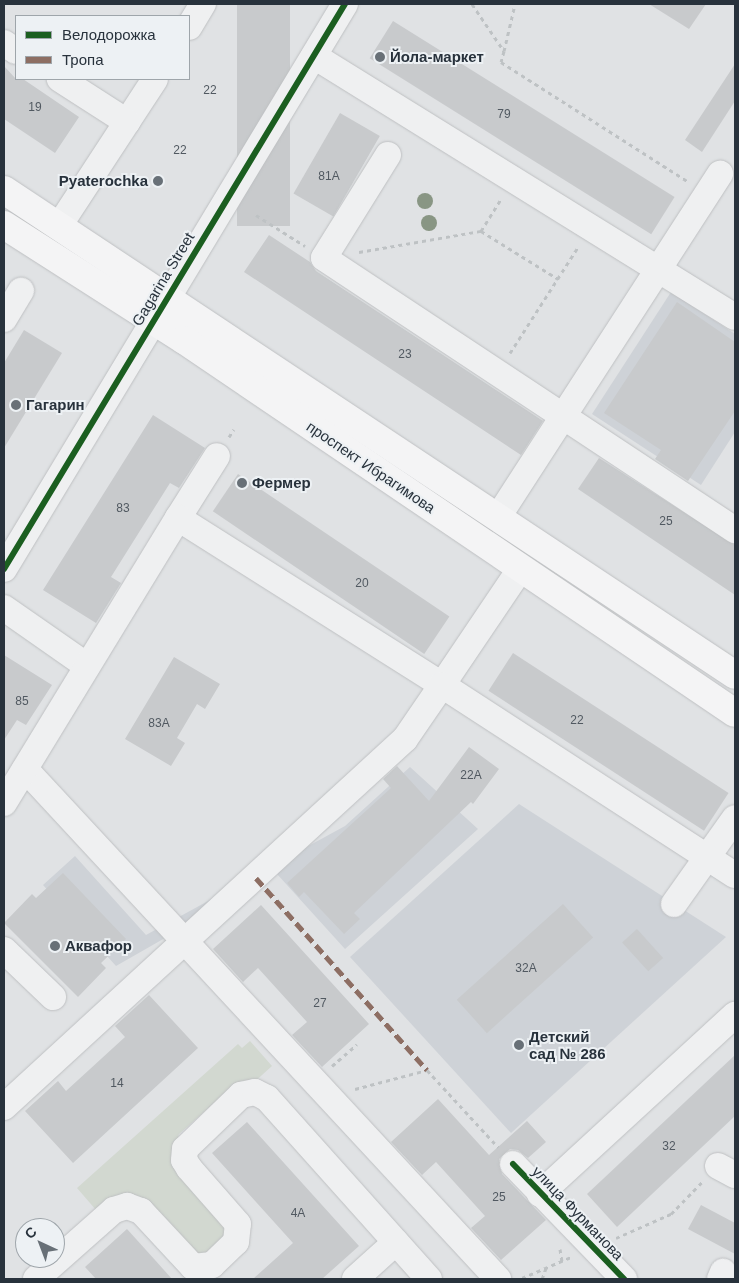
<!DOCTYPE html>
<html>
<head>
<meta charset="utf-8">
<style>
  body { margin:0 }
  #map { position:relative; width:739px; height:1283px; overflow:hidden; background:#e0e2e4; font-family:Arial,sans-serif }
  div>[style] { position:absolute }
  .built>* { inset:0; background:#ced2d7 }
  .green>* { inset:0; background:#d2d8d0 }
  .building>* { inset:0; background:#c8cacc; transform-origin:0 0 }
  .path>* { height:3px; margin-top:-1.5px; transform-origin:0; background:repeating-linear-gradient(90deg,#bec2c4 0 4px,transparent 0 8px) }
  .roads { filter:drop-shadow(0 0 1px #bec0c2) drop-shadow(0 0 1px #bec0c2) }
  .minor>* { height:26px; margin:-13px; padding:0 13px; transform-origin:13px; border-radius:13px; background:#eff0f1 }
  .major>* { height:28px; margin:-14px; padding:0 14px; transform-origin:14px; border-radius:14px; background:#f4f4f5 }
  .quiet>* { height:5px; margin-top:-2.5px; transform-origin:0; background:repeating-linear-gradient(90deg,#8d6e63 0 10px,transparent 0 15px) }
  .cycleway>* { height:6px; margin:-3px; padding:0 3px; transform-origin:3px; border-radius:3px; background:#1b5e20 }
  .trees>* { width:16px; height:16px; margin:-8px; border-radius:50%; background:#899684 }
  .dots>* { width:14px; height:14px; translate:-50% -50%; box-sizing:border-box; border:2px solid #edf1f4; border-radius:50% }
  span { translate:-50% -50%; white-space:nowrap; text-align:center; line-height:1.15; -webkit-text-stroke:4px #edf1f4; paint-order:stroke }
  .number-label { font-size:12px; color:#515961 }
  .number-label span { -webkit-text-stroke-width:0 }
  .poi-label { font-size:15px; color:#28323c; font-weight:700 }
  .left { translate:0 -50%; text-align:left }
  .right { translate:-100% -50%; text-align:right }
  .street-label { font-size:15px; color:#28323c }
  .frame { position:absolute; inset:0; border:5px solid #28323c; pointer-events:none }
  .legend { position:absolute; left:15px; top:15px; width:175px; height:65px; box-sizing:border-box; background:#edf1f4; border:1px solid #9ea5aa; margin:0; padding:6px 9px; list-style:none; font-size:15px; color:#28323c }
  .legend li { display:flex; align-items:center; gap:10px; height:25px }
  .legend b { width:25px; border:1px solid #9ea5aa }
  .north { position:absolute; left:15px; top:1218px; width:50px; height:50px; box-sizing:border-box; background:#edf1f4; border:1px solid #9ea5aa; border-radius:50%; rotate:317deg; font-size:14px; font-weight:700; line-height:20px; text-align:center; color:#28323c }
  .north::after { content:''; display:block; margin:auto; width:18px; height:22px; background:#687077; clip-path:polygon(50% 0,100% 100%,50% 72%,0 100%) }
</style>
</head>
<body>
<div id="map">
  <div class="built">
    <i style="clip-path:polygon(671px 292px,735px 334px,735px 432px,701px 485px,592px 414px)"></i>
    <i style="clip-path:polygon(410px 767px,478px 829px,345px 949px,277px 874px,116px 966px,43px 885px,75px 856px,146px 935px,345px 826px)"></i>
    <i style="clip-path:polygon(519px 804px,726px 937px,511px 1133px,350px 957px)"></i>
  </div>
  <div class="green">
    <i style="clip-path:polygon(250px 1041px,272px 1066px,252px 1084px,229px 1090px,179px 1134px,176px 1143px,229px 1227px,206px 1261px,144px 1202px,96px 1210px,77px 1188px,238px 1044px,242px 1048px)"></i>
  </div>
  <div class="building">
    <i style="left:237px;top:4px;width:53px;height:222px"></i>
    <i style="clip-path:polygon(649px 4px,706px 4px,689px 29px)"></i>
    <i style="left:393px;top:21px;width:332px;height:44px;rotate:32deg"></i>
    <i style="clip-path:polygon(735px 64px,735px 101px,702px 152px,685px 140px)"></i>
    <i style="clip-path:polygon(4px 66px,16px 79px,23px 79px,79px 117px,55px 153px,4px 119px)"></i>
    <i style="left:340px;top:113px;width:46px;height:93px;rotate:30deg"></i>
    <i style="clip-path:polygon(269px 235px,310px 262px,316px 271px,543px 421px,521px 455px,244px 272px)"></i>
    <i style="clip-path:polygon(677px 302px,735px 342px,735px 411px,688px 481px,655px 459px,661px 450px,604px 413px)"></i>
    <i style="clip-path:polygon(24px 330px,62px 353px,4px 448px,4px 363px)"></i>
    <i style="clip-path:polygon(153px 415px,205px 448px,179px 488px,170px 483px,111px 577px,121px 583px,96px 623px,43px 590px)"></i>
    <i style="clip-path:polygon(599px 458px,735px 545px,735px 595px,578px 489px)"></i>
    <i style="left:238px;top:474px;width:255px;height:45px;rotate:34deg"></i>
    <i style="left:513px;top:653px;width:257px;height:45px;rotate:33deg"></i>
    <i style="clip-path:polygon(4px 655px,52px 685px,26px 725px,17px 720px,4px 740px)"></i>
    <i style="clip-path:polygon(174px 657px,220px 684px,205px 709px,197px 704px,177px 738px,185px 743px,171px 766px,125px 739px)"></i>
    <i style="clip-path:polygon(469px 747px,499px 769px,473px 804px,471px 802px,354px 913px,360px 919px,344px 934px,304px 892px,299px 897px,287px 883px,391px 788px,383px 779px,397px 766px,429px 801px)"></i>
    <i style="clip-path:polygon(63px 873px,126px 939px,101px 963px,106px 968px,78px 997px,4px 923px,32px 894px,36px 898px)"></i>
    <i style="left:563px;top:904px;width:45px;height:143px;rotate:48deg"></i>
    <i style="clip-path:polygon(261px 905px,369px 1024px,322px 1067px,292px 1035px,307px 1022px,258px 968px,243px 982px,213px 949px)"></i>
    <i style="left:637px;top:929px;width:39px;height:20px;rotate:48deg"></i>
    <i style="clip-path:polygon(149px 995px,198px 1048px,73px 1163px,25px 1111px,58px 1081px,66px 1091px,125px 1037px,115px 1026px)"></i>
    <i style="clip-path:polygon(735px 1055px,735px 1116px,617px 1227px,587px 1194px)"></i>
    <i style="clip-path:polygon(438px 1099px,489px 1155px,527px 1121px,546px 1142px,528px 1158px,518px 1150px,510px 1149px,499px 1159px,502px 1174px,546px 1220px,501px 1260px,471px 1228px,485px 1216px,436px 1162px,422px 1175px,391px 1142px)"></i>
    <i style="clip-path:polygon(247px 1122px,359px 1246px,322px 1279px,253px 1279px,293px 1243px,212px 1153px)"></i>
    <i style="clip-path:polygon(701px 1205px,735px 1223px,735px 1254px,688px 1229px)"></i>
    <i style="clip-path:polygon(127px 1229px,155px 1260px,172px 1279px,96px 1279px,85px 1267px)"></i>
  </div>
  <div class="path">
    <i style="left:472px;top:4px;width:57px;rotate:55.8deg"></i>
    <i style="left:504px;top:51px;width:11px;rotate:105deg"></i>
    <i style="left:501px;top:62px;width:221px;rotate:32.6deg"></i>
    <i style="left:504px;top:51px;width:48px;rotate:-76.8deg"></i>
    <i style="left:256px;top:215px;width:58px;rotate:32.3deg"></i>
    <i style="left:481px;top:231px;width:91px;rotate:31.9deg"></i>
    <i style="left:359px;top:252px;width:124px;rotate:-9.8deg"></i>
    <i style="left:481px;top:231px;width:38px;rotate:-58deg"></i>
    <i style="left:510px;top:353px;width:126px;rotate:-57.3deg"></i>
    <i style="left:229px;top:437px;width:9px;rotate:-58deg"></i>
    <i style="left:332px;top:1066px;width:33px;rotate:-41deg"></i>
    <i style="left:355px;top:1089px;width:74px;rotate:-14.8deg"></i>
    <i style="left:427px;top:1070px;width:105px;rotate:47.3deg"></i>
    <i style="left:616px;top:1238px;width:60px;rotate:-23.6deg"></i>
    <i style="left:671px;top:1214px;width:45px;rotate:-45.9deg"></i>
    <i style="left:560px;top:1249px;width:12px;rotate:81deg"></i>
    <i style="left:522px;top:1278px;width:53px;rotate:-23.2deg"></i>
    <i style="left:542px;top:1279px;width:12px;rotate:-70deg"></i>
  </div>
  <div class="roads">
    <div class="minor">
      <i style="left:189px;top:27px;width:27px;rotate:-59deg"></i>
      <i style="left:4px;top:43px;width:14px;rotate:34deg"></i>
      <i style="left:314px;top:56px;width:495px;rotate:31.8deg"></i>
      <i style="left:127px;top:122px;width:51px;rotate:-56.9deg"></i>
      <i style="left:388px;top:155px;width:121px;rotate:121.9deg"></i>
      <i style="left:324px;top:258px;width:493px;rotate:33.5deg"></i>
      <i style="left:59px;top:226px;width:124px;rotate:-56.8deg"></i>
      <i style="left:127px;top:122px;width:80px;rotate:-147.3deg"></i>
      <i style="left:4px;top:319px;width:33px;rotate:-59deg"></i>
      <i style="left:498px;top:517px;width:409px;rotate:-57.1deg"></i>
      <i style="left:178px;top:518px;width:73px;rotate:-57.8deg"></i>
      <i style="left:4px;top:569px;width:660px;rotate:-58.89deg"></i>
      <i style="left:4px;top:608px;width:101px;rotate:34.9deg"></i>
      <i style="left:25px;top:769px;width:696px;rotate:47.16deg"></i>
      <i style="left:4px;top:803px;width:334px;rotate:-58.6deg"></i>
      <i style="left:178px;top:518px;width:312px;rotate:32.3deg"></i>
      <i style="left:442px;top:685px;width:141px;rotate:-56deg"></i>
      <i style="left:674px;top:904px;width:105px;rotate:-54.7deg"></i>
      <i style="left:4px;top:950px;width:68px;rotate:43.8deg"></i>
      <i style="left:4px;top:1107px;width:544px;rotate:-42.54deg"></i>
      <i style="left:405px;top:739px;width:65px;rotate:-55.6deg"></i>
      <i style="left:442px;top:685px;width:349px;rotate:33deg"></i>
      <i style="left:513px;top:1164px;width:160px;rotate:46deg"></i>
      <i style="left:718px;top:1166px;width:19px;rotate:28deg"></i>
      <i style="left:540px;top:1194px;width:265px;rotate:-42.6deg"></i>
      <i style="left:36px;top:1279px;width:104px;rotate:-41.5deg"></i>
      <i style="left:114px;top:1210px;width:14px;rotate:-17deg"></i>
      <i style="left:127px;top:1206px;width:15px;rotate:20deg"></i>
      <i style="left:141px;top:1211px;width:76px;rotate:47.1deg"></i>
      <i style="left:193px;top:1267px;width:19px;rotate:-6deg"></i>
      <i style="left:212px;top:1265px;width:33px;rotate:-44deg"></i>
      <i style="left:236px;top:1242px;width:18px;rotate:-84deg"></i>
      <i style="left:238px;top:1224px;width:74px;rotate:-131.2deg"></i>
      <i style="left:189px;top:1168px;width:9px;rotate:-122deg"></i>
      <i style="left:184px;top:1160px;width:11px;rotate:-85deg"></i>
      <i style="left:185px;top:1149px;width:78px;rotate:-44deg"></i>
      <i style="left:241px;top:1095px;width:14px;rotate:-12deg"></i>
      <i style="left:255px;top:1092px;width:13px;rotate:27deg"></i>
      <i style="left:267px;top:1098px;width:243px;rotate:48.2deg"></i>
      <i style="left:355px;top:1279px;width:55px;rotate:-42.1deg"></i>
      <i style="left:720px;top:1279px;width:8px;rotate:-67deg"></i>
    </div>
    <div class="major">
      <i style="left:4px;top:190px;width:877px;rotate:33.56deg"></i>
      <i style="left:4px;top:225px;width:214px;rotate:32.6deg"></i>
      <i style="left:184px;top:340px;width:665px;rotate:34.1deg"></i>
    </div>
  </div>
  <div class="quiet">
    <i style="left:256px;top:878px;width:257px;rotate:48.3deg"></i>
  </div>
  <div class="cycleway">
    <i style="left:4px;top:569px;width:660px;rotate:-58.89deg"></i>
    <i style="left:513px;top:1164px;width:160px;rotate:46deg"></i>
  </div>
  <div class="trees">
    <i style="left:425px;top:201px"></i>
    <i style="left:429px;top:223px"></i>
  </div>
  <div class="dots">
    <i style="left:380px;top:57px;background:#687077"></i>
    <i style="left:158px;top:181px;background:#687077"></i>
    <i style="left:16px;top:405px;background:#687077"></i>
    <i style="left:242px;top:483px;background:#687077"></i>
    <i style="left:55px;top:946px;background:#687077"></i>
    <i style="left:519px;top:1045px;background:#687077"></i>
  </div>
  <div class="number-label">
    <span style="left:210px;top:91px">22</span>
    <span style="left:35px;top:108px">19</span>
    <span style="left:504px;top:115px">79</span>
    <span style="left:180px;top:151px">22</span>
    <span style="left:329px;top:177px">81А</span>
    <span style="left:405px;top:355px">23</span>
    <span style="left:123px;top:509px">83</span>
    <span style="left:666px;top:522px">25</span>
    <span style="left:362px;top:584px">20</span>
    <span style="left:22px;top:702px">85</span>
    <span style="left:577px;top:721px">22</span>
    <span style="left:159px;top:724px">83А</span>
    <span style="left:471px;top:776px">22А</span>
    <span style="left:526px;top:969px">32А</span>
    <span style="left:320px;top:1004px">27</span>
    <span style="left:117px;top:1084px">14</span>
    <span style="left:669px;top:1147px">32</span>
    <span style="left:499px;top:1198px">25</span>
    <span style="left:298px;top:1214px">4А</span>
  </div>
  <div class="poi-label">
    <span class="left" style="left:390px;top:57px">Йола-маркет</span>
    <span class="right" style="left:148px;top:181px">Pyaterochka</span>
    <span class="left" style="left:26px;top:405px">Гагарин</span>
    <span class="left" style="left:252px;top:483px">Фермер</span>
    <span class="left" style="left:65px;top:946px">Аквафор</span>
    <span class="left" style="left:529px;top:1045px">Детский<br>сад № 286</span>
  </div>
  <div class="street-label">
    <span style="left:163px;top:279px;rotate:-59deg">Gagarina Street</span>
    <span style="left:371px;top:467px;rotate:34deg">проспект Ибрагимова</span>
    <span style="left:578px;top:1213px;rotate:46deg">улица Фурманова</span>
  </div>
  <div class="frame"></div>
  <ul class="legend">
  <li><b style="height:6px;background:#1b5e20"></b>Велодорожка</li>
  <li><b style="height:6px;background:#8d6e63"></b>Тропа</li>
  </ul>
  <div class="north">С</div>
</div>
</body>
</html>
